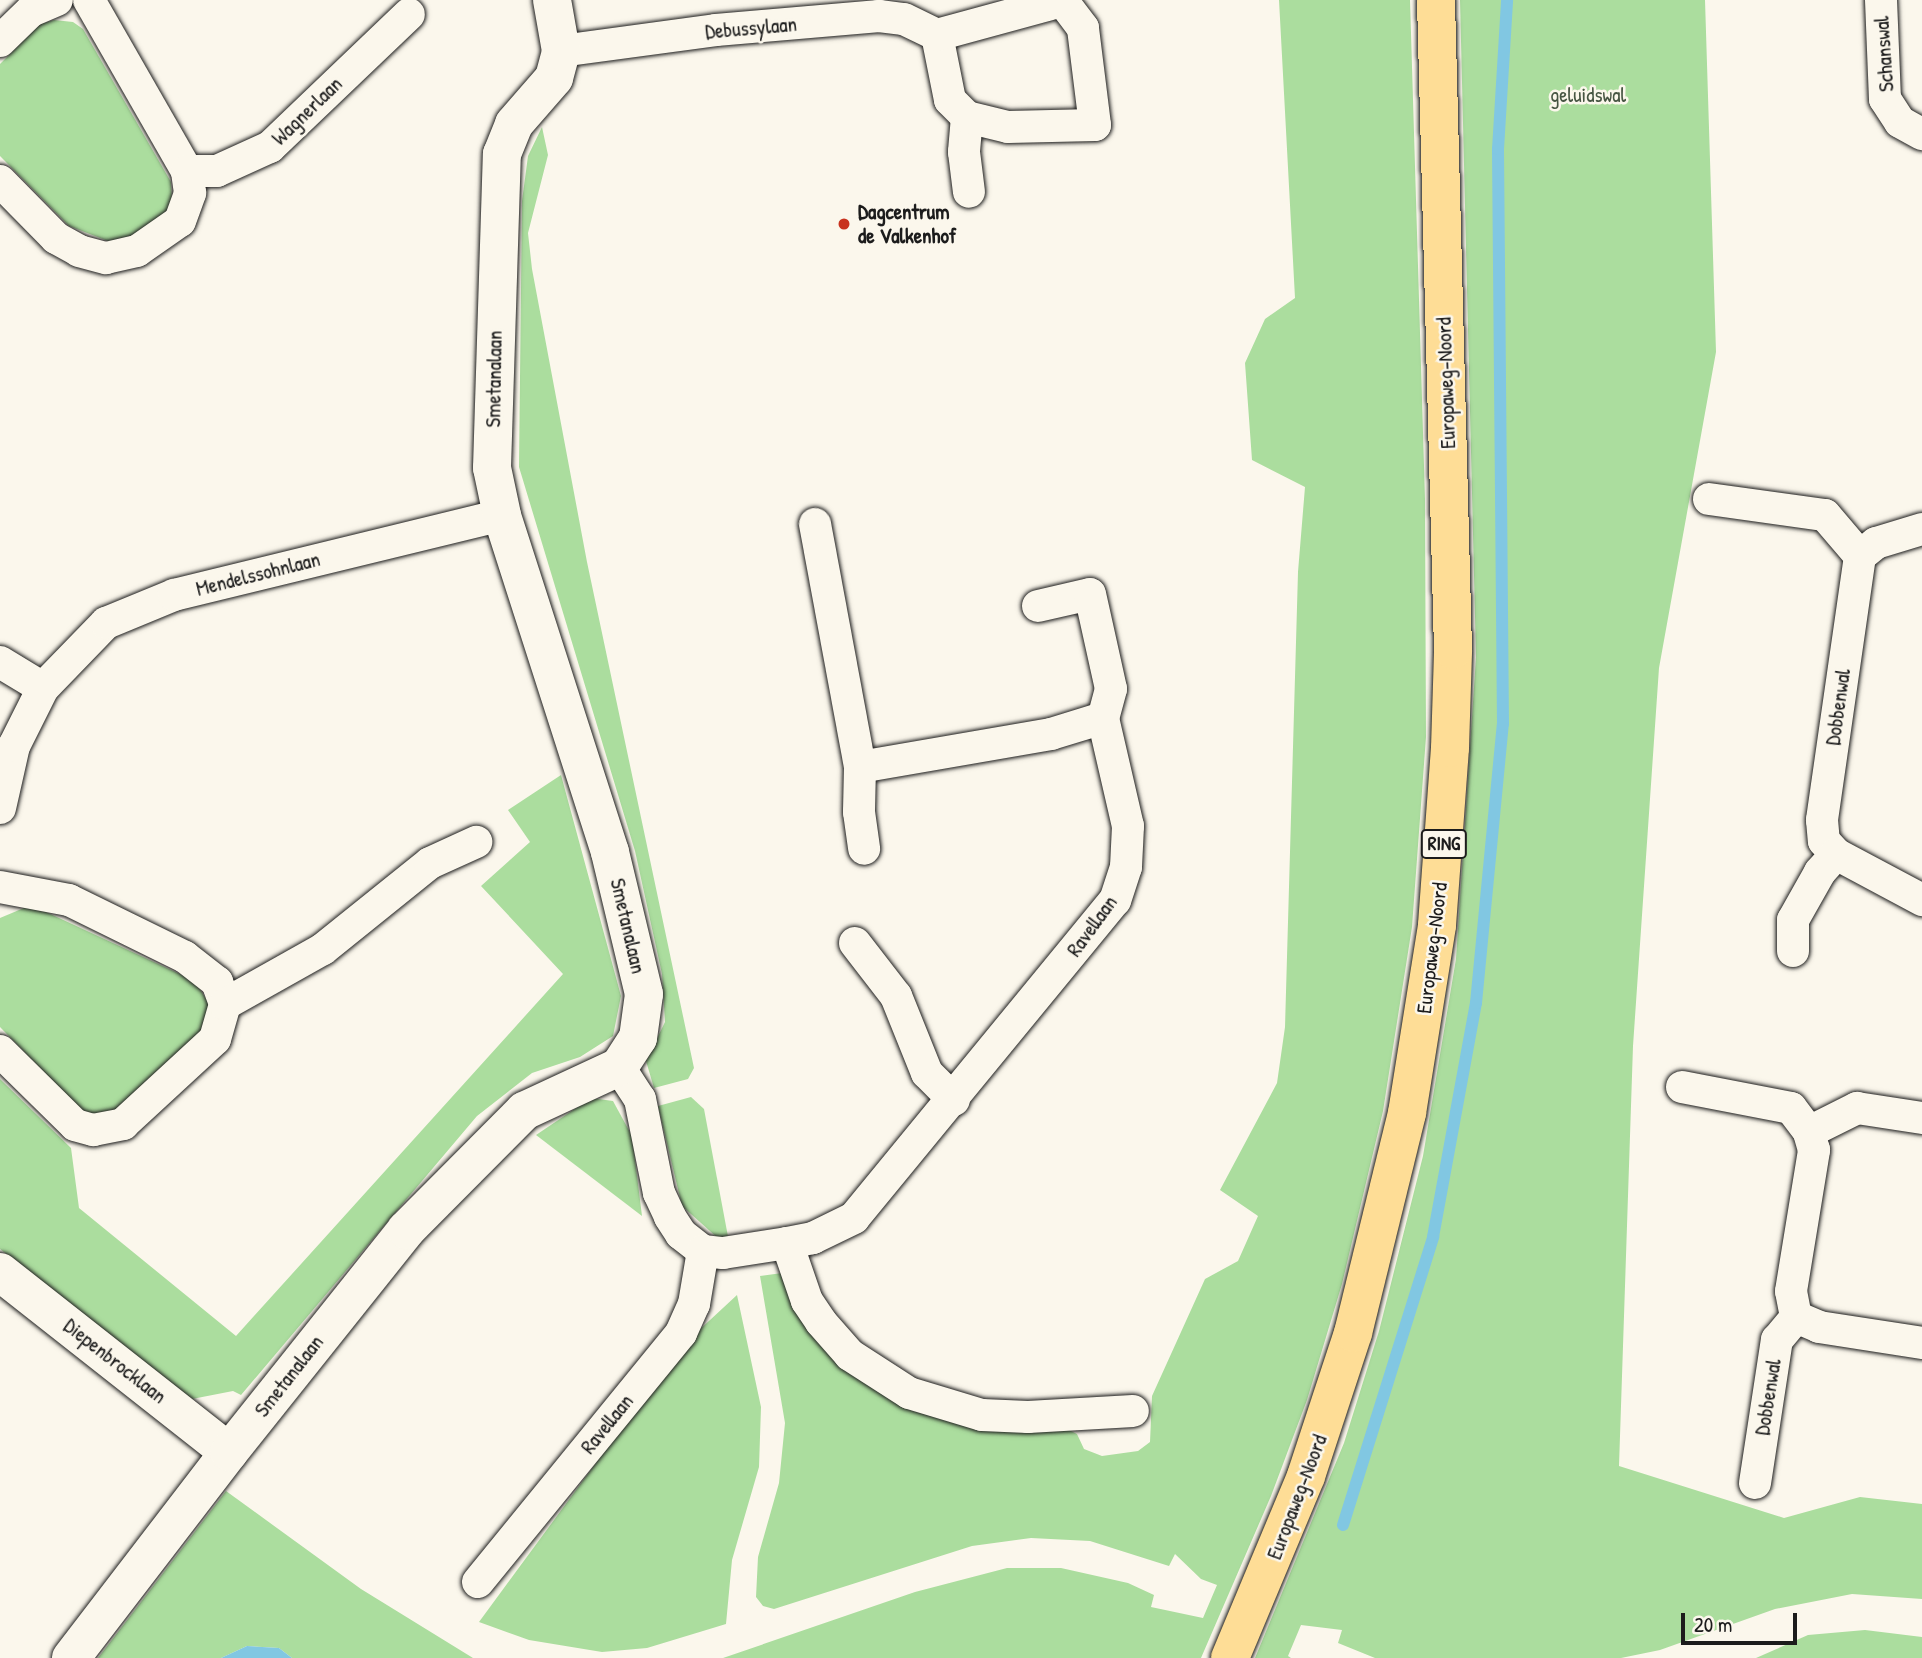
<!DOCTYPE html>
<html>
<head>
<meta charset="utf-8">
<style>
  body { margin:0 }
  #map { position:relative; width:1922px; height:1658px; overflow:hidden; background:#fbf7ec; font-family:"Patrick Hand",sans-serif }
  div>[style] { position:absolute }
  .green>* { inset:0; background:#abdd9e }
  .water>* { inset:0; background:#81c7e2 }
  .stream>* { height:12px; margin:-6px; padding:0 6px; transform-origin:6px; border-radius:6px; background:#81c7e2 }
  .roads { filter:drop-shadow(0 0 2px #1c1c1c) drop-shadow(0 0 2px #1c1c1c) }
  .minor>* { height:32px; margin:-16px; padding:0 16px; transform-origin:16px; border-radius:16px; background:#fbf7ec }
  .tertiary>* { height:38px; margin:-19px; padding:0 19px; transform-origin:19px; border-radius:19px; background:#fbf7ec }
  .primary>* { height:38px; margin:-19px; padding:0 19px; transform-origin:19px; border-radius:19px; background:#fedd96 }
  .dots>* { width:19px; height:19px; translate:-50% -50%; box-sizing:border-box; border:4px solid #fbf7ec; border-radius:50% }
  span { translate:-50% -50%; white-space:nowrap; text-align:center; line-height:1.15; -webkit-text-stroke:5px #fbf7ec; paint-order:stroke }
  .shield-label span { padding:2px 5px; background:#fbf7ec; border:2px solid; border-radius:5px; -webkit-text-stroke-width:0 }
  .shield-label { font-size:19px; color:#1c1c1c; font-weight:700 }
  .street-label { font-size:21px; color:#1c1c1c }
  .park-label { font-size:21px; color:#475643 }
  .poi-label { font-size:21px; color:#1c1c1c; font-weight:700 }
  .left { translate:0 -50%; text-align:left }
  .scale { position:absolute; left:1681px; top:1613px; width:116px; height:32px; box-sizing:border-box; border:4px solid #1c1c1c; border-top:0; padding-left:9px; font-size:21px; line-height:24px; white-space:nowrap; color:#1c1c1c; -webkit-text-stroke:5px #fbf7ec; paint-order:stroke }
</style>
</head>
<body>
<div id="map">
  <div class="green">
    <i style="clip-path:polygon(1279px 0,1410px 0,1425px 499px,1426px 737px,1412px 927px,1383px 1111px,1342px 1284px,1307px 1400px,1271px 1496px,1201px 1658px,723px 1658px,915px 1592px,1007px 1568px,1061px 1568px,1128px 1583px,1154px 1595px,1151px 1607px,1203px 1618px,1217px 1585px,1201px 1579px,1175px 1554px,1169px 1566px,1090px 1541px,1031px 1538px,972px 1546px,774px 1609px,763px 1606px,756px 1597px,758px 1557px,779px 1483px,785px 1423px,760px 1276px,782px 1273px,888px 1398px,913px 1411px,975px 1427px,1067px 1429px,1077px 1434px,1084px 1449px,1102px 1456px,1138px 1451px,1150px 1442px,1152px 1396px,1205px 1279px,1238px 1261px,1258px 1216px,1220px 1190px,1277px 1083px,1285px 1027px,1298px 572px,1305px 487px,1252px 460px,1245px 363px,1265px 319px,1295px 298px)"></i>
    <i style="clip-path:polygon(1460px 0,1705px 0,1716px 352px,1659px 668px,1633px 1046px,1619px 1466px,1784px 1518px,1860px 1497px,1922px 1504px,1922px 1599px,1852px 1594px,1775px 1609px,1660px 1650px,1621px 1658px,1375px 1658px,1338px 1643px,1342px 1630px,1301px 1625px,1288px 1656px,1291px 1658px,1255px 1658px,1344px 1443px,1379px 1331px,1423px 1156px,1456px 959px,1476px 657px)"></i>
    <i style="clip-path:polygon(54px 20px,73px 22px,83px 29px,171px 182px,172px 202px,164px 218px,130px 239px,108px 241px,69px 226px,0 156px,0 64px,40px 24px)"></i>
    <i style="clip-path:polygon(542px 127px,548px 155px,528px 233px,532px 269px,587px 562px,694px 1068px,688px 1079px,654px 1088px,646px 1061px,665px 1022px,662px 974px,635px 851px,519px 467px,522px 201px,528px 156px)"></i>
    <i style="clip-path:polygon(561px 775px,621px 996px,613px 1036px,580px 1057px,532px 1073px,477px 1116px,241px 1395px,233px 1391px,192px 1399px,0 1249px,0 1079px,71px 1148px,79px 1208px,236px 1336px,563px 974px,481px 886px,530px 842px,508px 810px)"></i>
    <i style="clip-path:polygon(31px 905px,195px 981px,209px 1004px,207px 1026px,113px 1115px,97px 1119px,82px 1111px,0 1027px,0 918px)"></i>
    <i style="clip-path:polygon(691px 1097px,704px 1109px,729px 1242px,720px 1240px,682px 1206px,658px 1106px)"></i>
    <i style="clip-path:polygon(591px 1098px,613px 1101px,632px 1136px,642px 1216px,536px 1135px)"></i>
    <i style="clip-path:polygon(737px 1295px,761px 1407px,759px 1467px,732px 1560px,726px 1624px,647px 1648px,602px 1652px,529px 1640px,479px 1622px,682px 1346px)"></i>
    <i style="clip-path:polygon(226px 1491px,361px 1589px,473px 1658px,292px 1658px,279px 1648px,247px 1646px,221px 1658px,98px 1658px)"></i>
    <i style="clip-path:polygon(1865px 1630px,1922px 1637px,1922px 1658px,1756px 1658px,1808px 1635px)"></i>
  </div>
  <div class="water">
    <i style="clip-path:polygon(247px 1646px,279px 1648px,292px 1658px,221px 1658px)"></i>
  </div>
  <div class="stream">
    <i style="left:1343px;top:1525px;width:302px;rotate:-72.6deg"></i>
    <i style="left:1433px;top:1237px;width:238px;rotate:-79.6deg"></i>
    <i style="left:1476px;top:1003px;width:280px;rotate:-84.5deg"></i>
    <i style="left:1503px;top:724px;width:575px;rotate:-90.5deg"></i>
    <i style="left:1498px;top:149px;width:149px;rotate:-86.5deg"></i>
  </div>
  <div class="roads">
    <div class="minor">
      <i style="left:89px;top:0;width:197px;rotate:60.2deg"></i>
      <i style="left:1881px;top:0;width:99px;rotate:87.7deg"></i>
      <i style="left:1885px;top:99px;width:27px;rotate:57deg"></i>
      <i style="left:1900px;top:122px;width:25px;rotate:29deg"></i>
      <i style="left:937px;top:35px;width:66px;rotate:78.7deg"></i>
      <i style="left:950px;top:100px;width:24px;rotate:45deg"></i>
      <i style="left:967px;top:117px;width:35px;rotate:95deg"></i>
      <i style="left:964px;top:152px;width:40px;rotate:82.9deg"></i>
      <i style="left:0;top:41px;width:43px;rotate:-44.1deg"></i>
      <i style="left:31px;top:11px;width:28px;rotate:-23deg"></i>
      <i style="left:561px;top:51px;width:156px;rotate:-7.7deg"></i>
      <i style="left:716px;top:30px;width:164px;rotate:-4.9deg"></i>
      <i style="left:879px;top:16px;width:25px;rotate:7deg"></i>
      <i style="left:904px;top:19px;width:37px;rotate:26deg"></i>
      <i style="left:937px;top:35px;width:130px;rotate:-15.2deg"></i>
      <i style="left:967px;top:117px;width:42px;rotate:13.7deg"></i>
      <i style="left:1008px;top:127px;width:87px;rotate:-1.3deg"></i>
      <i style="left:1095px;top:125px;width:98px;rotate:-97.1deg"></i>
      <i style="left:1083px;top:28px;width:35px;rotate:-127deg"></i>
      <i style="left:0;top:181px;width:80px;rotate:45.5deg"></i>
      <i style="left:56px;top:238px;width:26px;rotate:29deg"></i>
      <i style="left:79px;top:251px;width:28px;rotate:15deg"></i>
      <i style="left:106px;top:258px;width:32px;rotate:-13deg"></i>
      <i style="left:137px;top:251px;width:52px;rotate:-34.9deg"></i>
      <i style="left:180px;top:221px;width:30px;rotate:-70deg"></i>
      <i style="left:190px;top:193px;width:22px;rotate:-98deg"></i>
      <i style="left:187px;top:171px;width:30px"></i>
      <i style="left:217px;top:171px;width:58px;rotate:-24.4deg"></i>
      <i style="left:270px;top:147px;width:192px;rotate:-43.7deg"></i>
      <i style="left:1709px;top:499px;width:117px;rotate:7.9deg"></i>
      <i style="left:1825px;top:515px;width:54px;rotate:49.5deg"></i>
      <i style="left:815px;top:524px;width:247px;rotate:79.5deg"></i>
      <i style="left:860px;top:767px;width:194px;rotate:-9.8deg"></i>
      <i style="left:1051px;top:734px;width:54px;rotate:-17.1deg"></i>
      <i style="left:1922px;top:529px;width:48px;rotate:163.1deg"></i>
      <i style="left:1876px;top:543px;width:21px;rotate:141deg"></i>
      <i style="left:1860px;top:556px;width:267px;rotate:98.2deg"></i>
      <i style="left:1822px;top:820px;width:21px;rotate:85deg"></i>
      <i style="left:1824px;top:841px;width:18px;rotate:47deg"></i>
      <i style="left:1836px;top:854px;width:98px;rotate:28.1deg"></i>
      <i style="left:1038px;top:606px;width:53px;rotate:-13deg"></i>
      <i style="left:1090px;top:594px;width:97px;rotate:77.5deg"></i>
      <i style="left:1111px;top:689px;width:30px;rotate:105deg"></i>
      <i style="left:1103px;top:718px;width:111px;rotate:77deg"></i>
      <i style="left:1128px;top:826px;width:41px;rotate:92.8deg"></i>
      <i style="left:1126px;top:867px;width:35px;rotate:108deg"></i>
      <i style="left:1115px;top:900px;width:411px;rotate:129.4deg"></i>
      <i style="left:854px;top:1218px;width:46px;rotate:154deg"></i>
      <i style="left:813px;top:1238px;width:26px;rotate:169deg"></i>
      <i style="left:787px;top:1243px;width:61px;rotate:71deg"></i>
      <i style="left:807px;top:1301px;width:25px;rotate:56deg"></i>
      <i style="left:821px;top:1322px;width:44px;rotate:48.7deg"></i>
      <i style="left:850px;top:1355px;width:70px;rotate:32.8deg"></i>
      <i style="left:909px;top:1393px;width:76px;rotate:16.8deg"></i>
      <i style="left:982px;top:1415px;width:46px;rotate:2.5deg"></i>
      <i style="left:1028px;top:1417px;width:105px;rotate:-3.3deg"></i>
      <i style="left:0;top:662px;width:50px;rotate:31.2deg"></i>
      <i style="left:860px;top:767px;width:45px;rotate:91.3deg"></i>
      <i style="left:859px;top:812px;width:37px;rotate:82deg"></i>
      <i style="left:0;top:808px;width:64px;rotate:-77.3deg"></i>
      <i style="left:14px;top:746px;width:65px;rotate:-63.4deg"></i>
      <i style="left:43px;top:688px;width:91px;rotate:-45.9deg"></i>
      <i style="left:106px;top:623px;width:74px;rotate:-22.4deg"></i>
      <i style="left:174px;top:595px;width:338px;rotate:-13.7deg"></i>
      <i style="left:0;top:887px;width:70px;rotate:10.7deg"></i>
      <i style="left:69px;top:900px;width:129px;rotate:26.2deg"></i>
      <i style="left:185px;top:957px;width:41px;rotate:38deg"></i>
      <i style="left:217px;top:982px;width:23px;rotate:70deg"></i>
      <i style="left:855px;top:943px;width:67px;rotate:52.3deg"></i>
      <i style="left:896px;top:996px;width:83px;rotate:68.1deg"></i>
      <i style="left:927px;top:1073px;width:38px;rotate:45deg"></i>
      <i style="left:1793px;top:951px;width:31px;rotate:-90deg"></i>
      <i style="left:1793px;top:920px;width:55px;rotate:-60.6deg"></i>
      <i style="left:1820px;top:872px;width:24px;rotate:-48deg"></i>
      <i style="left:0;top:1051px;width:105px;rotate:44.6deg"></i>
      <i style="left:75px;top:1125px;width:19px;rotate:16deg"></i>
      <i style="left:93px;top:1130px;width:31px;rotate:-11deg"></i>
      <i style="left:123px;top:1124px;width:125px;rotate:-42.7deg"></i>
      <i style="left:215px;top:1039px;width:36px;rotate:-74deg"></i>
      <i style="left:225px;top:1004px;width:112px;rotate:-29.3deg"></i>
      <i style="left:323px;top:949px;width:137px;rotate:-38.8deg"></i>
      <i style="left:430px;top:863px;width:51px;rotate:-24.5deg"></i>
      <i style="left:619px;top:1067px;width:38px;rotate:57deg"></i>
      <i style="left:640px;top:1099px;width:96px;rotate:78.6deg"></i>
      <i style="left:659px;top:1193px;width:26px;rotate:65deg"></i>
      <i style="left:670px;top:1217px;width:20px;rotate:57deg"></i>
      <i style="left:681px;top:1234px;width:28px;rotate:38deg"></i>
      <i style="left:1682px;top:1087px;width:111px;rotate:10.9deg"></i>
      <i style="left:1791px;top:1108px;width:30px;rotate:53deg"></i>
      <i style="left:1809px;top:1132px;width:54px;rotate:-26.6deg"></i>
      <i style="left:1857px;top:1108px;width:66px;rotate:8.7deg"></i>
      <i style="left:1796px;top:1317px;width:25px;rotate:23deg"></i>
      <i style="left:1819px;top:1327px;width:104px;rotate:8.8deg"></i>
      <i style="left:1755px;top:1483px;width:145px;rotate:-81.3deg"></i>
      <i style="left:1777px;top:1340px;width:30px;rotate:-50deg"></i>
      <i style="left:1796px;top:1317px;width:26px;rotate:-101deg"></i>
      <i style="left:1791px;top:1291px;width:143px;rotate:-80.7deg"></i>
      <i style="left:1814px;top:1150px;width:19px;rotate:-106deg"></i>
      <i style="left:478px;top:1582px;width:321px;rotate:-50.8deg"></i>
      <i style="left:681px;top:1333px;width:32px;rotate:-66deg"></i>
      <i style="left:694px;top:1304px;width:54px;rotate:-80.4deg"></i>
      <i style="left:703px;top:1251px;width:20px;rotate:6deg"></i>
      <i style="left:723px;top:1253px;width:65px;rotate:-8.9deg"></i>
    </div>
    <div class="tertiary">
      <i style="left:0;top:1272px;width:291px;rotate:38.2deg"></i>
      <i style="left:71px;top:1658px;width:260px;rotate:-52.5deg"></i>
      <i style="left:229px;top:1452px;width:284px;rotate:-51.4deg"></i>
      <i style="left:406px;top:1230px;width:168px;rotate:-45.2deg"></i>
      <i style="left:524px;top:1111px;width:105px;rotate:-24.9deg"></i>
      <i style="left:619px;top:1067px;width:35px;rotate:-57deg"></i>
      <i style="left:638px;top:1038px;width:44px;rotate:-82.2deg"></i>
      <i style="left:644px;top:994px;width:146px;rotate:-103.5deg"></i>
      <i style="left:610px;top:852px;width:354px;rotate:-107.8deg"></i>
      <i style="left:502px;top:515px;width:48px;rotate:-102deg"></i>
      <i style="left:492px;top:468px;width:314px;rotate:-88.2deg"></i>
      <i style="left:502px;top:154px;width:32px;rotate:-68deg"></i>
      <i style="left:514px;top:124px;width:61px;rotate:-49deg"></i>
      <i style="left:554px;top:78px;width:28px;rotate:-75deg"></i>
      <i style="left:561px;top:51px;width:52px;rotate:-100deg"></i>
    </div>
    <div class="primary">
      <i style="left:1230px;top:1658px;width:197px;rotate:-67.3deg"></i>
      <i style="left:1306px;top:1476px;width:151px;rotate:-71.8deg"></i>
      <i style="left:1353px;top:1333px;width:227px;rotate:-76.2deg"></i>
      <i style="left:1407px;top:1113px;width:190px;rotate:-80.9deg"></i>
      <i style="left:1437px;top:925px;width:177px;rotate:-85.8deg"></i>
      <i style="left:1450px;top:748px;width:98px;rotate:-88.2deg"></i>
      <i style="left:1453px;top:650px;width:650px;rotate:-91.5deg"></i>
    </div>
  </div>
  <div class="dots">
    <i style="left:844px;top:224px;background:#c8321e"></i>
  </div>
  <div class="shield-label">
    <span style="left:1444px;top:844px">RING</span>
  </div>
  <div class="street-label">
    <span style="left:751px;top:28px;rotate:-5deg">Debussylaan</span>
    <span style="left:1884px;top:54px;rotate:-94deg">Schanswal</span>
    <span style="left:307px;top:111px;rotate:-44deg">Wagnerlaan</span>
    <span style="left:494px;top:379px;rotate:-89deg">Smetanalaan</span>
    <span style="left:1446px;top:383px;rotate:-92deg">Europaweg-Noord</span>
    <span style="left:258px;top:574px;rotate:-14deg">Mendelssohnlaan</span>
    <span style="left:1838px;top:707px;rotate:-82deg">Dobbenwal</span>
    <span style="left:628px;top:926px;rotate:77deg">Smetanalaan</span>
    <span style="left:1092px;top:926px;rotate:-54deg">Ravellaan</span>
    <span style="left:1432px;top:948px;rotate:-83deg">Europaweg-Noord</span>
    <span style="left:115px;top:1361px;rotate:38deg">Diepenbrocklaan</span>
    <span style="left:289px;top:1376px;rotate:-52deg">Smetanalaan</span>
    <span style="left:1768px;top:1397px;rotate:-81deg">Dobbenwal</span>
    <span style="left:607px;top:1424px;rotate:-51deg">Ravellaan</span>
    <span style="left:1297px;top:1497px;rotate:-69deg">Europaweg-Noord</span>
  </div>
  <div class="park-label">
    <span style="left:1588px;top:95px">geluidswal</span>
  </div>
  <div class="poi-label">
    <span class="left" style="left:858px;top:224px">Dagcentrum<br>de Valkenhof</span>
  </div>
  <div class="scale">20 m</div>
</div>
</body>
</html>
